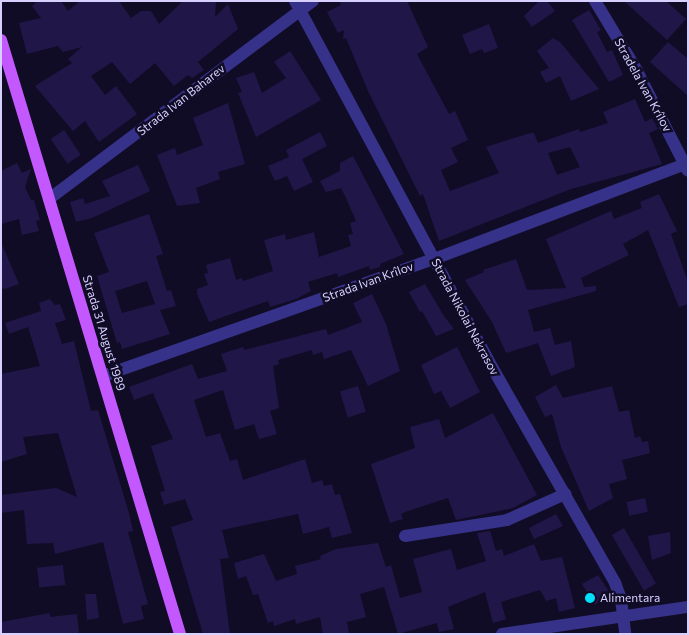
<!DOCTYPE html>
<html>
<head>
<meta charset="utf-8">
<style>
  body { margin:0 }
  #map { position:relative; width:689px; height:635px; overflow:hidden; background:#110c26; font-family:Commissioner,sans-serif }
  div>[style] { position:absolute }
  .building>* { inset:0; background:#211648; transform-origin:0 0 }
  .minor>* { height:12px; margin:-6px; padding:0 6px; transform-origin:6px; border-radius:6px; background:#373289 }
  .major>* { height:12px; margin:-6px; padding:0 6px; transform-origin:6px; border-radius:6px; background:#c358ff }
  .dots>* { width:14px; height:14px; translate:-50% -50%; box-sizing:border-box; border:2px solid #110c26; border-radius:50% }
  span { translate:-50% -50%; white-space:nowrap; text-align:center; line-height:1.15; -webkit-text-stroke:5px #110c26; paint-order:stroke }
  .street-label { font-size:12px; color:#d6d1ff }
  .poi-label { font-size:12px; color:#d6d1ff }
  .left { translate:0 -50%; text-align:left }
  .frame { position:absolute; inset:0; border:2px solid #d6d1ff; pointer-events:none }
</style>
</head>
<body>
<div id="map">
  <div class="building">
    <i style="clip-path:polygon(38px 1px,61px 1px,68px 11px,80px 1px,119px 1px,131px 18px,141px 11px,151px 11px,159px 24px,183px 1px,216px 1px,215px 17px,228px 4px,238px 29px,198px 62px,204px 70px,192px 78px,188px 75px,174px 86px,155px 63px,130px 84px,112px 62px,91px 76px,105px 95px,116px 86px,137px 114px,99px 142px,85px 121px,73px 131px,35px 86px,72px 63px,68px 59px,82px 47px,63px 52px,58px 46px,27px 54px,19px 23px,41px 18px,32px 6px)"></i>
    <i style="clip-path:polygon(evenodd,339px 1px,407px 1px,428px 47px,417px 54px,449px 114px,455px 111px,468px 140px,451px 148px,458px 162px,441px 170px,450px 191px,499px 173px,486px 147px,530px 133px,534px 133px,538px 143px,579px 129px,580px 132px,608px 123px,603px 112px,635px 99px,645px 122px,652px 118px,658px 129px,649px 133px,662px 164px,571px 189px,439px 241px,423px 194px,420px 196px,368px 91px,346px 38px,343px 39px,344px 30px,338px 33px,327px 12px,341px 5px,339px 1px,570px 147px,580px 167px,557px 175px,548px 153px,570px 147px)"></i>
    <i style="clip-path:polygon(539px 1px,547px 1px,555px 11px,532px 27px,524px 16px)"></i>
    <i style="clip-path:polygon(624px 1px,666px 1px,686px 19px,667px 40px)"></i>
    <i style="clip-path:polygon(589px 10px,601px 30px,597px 32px,607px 52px,612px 50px,623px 75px,609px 82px,572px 20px)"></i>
    <i style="clip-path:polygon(489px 24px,498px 48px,484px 53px,482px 49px,470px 54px,462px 35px)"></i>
    <i style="clip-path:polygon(553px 38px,560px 42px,599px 89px,571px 101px,560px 76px,546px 83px,540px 72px,549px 68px,537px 51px)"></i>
    <i style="clip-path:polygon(668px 42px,688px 59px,688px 96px,650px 62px)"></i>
    <i style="clip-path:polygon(290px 51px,321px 100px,256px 137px,238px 93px,242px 92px,236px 78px,254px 72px,262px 93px,286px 78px,274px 62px)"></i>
    <i style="clip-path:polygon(228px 103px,245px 164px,218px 172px,220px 179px,196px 188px,200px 203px,177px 206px,157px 155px,175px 148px,177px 155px,203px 145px,193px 118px)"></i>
    <i style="left:64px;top:130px;width:30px;height:16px;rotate:56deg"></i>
    <i style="clip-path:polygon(320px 132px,327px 146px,302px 159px,313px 182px,294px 191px,287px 176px,275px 181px,268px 166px,289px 157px,286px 150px)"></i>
    <i style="clip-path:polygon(353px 156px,404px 254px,380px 264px,380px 267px,370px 270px,369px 266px,338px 277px,337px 273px,308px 282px,311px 291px,296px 299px,270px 307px,268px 301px,209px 322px,197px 294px,197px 289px,208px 285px,204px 274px,208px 273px,206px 265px,230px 258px,236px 280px,242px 278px,243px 281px,273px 271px,264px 240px,285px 234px,286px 240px,314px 232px,319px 257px,351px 246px,348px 235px,353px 234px,350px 223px,356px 221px,346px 198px,341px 188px,326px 192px,320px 181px,340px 171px,340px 163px)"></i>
    <i style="clip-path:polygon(17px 163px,22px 173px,31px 169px,25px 187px,31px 200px,34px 200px,40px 220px,36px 221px,39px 231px,22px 235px,19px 219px,1px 224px,1px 171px)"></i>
    <i style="clip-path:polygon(138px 165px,150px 191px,92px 218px,76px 222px,70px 202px,83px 198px,85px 204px,110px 196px,102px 181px)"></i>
    <i style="clip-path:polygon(659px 194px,677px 231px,671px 234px,688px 282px,688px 304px,679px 307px,648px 230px,623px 244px,629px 255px,581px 278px,584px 287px,596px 286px,596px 291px,528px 310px,534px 332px,550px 328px,555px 345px,571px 341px,575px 367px,551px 376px,538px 343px,506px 353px,492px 322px,465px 280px,484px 272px,483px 270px,516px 259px,527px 290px,566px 288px,546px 239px,611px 211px,614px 219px,642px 208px,640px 202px)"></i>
    <i style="clip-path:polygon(evenodd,149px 214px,163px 254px,156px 256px,167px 291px,171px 290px,176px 306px,160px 310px,170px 334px,122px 349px,120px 342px,117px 343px,97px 276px,109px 272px,94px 233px,149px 214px,147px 281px,155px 304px,122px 313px,115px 291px,147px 281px)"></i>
    <i style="clip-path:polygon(1px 242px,19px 284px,5px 289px,1px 288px)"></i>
    <i style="clip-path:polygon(425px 284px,444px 316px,454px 329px,436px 336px,422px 311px,420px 312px,409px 292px)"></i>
    <i style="clip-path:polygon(372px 294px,386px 324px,400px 371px,368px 386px,351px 350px,324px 359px,322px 352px,313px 355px,312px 350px,278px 360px,279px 364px,273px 366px,279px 408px,270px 411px,277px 434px,259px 439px,254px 424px,235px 430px,223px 390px,194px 400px,206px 437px,220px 433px,230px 461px,237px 459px,243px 480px,305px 459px,312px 483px,322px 480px,324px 486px,332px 484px,335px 495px,340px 494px,352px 533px,332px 538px,329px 527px,303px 534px,298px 514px,222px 530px,229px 558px,220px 559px,230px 634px,203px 634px,171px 527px,193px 520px,185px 499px,164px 505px,160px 492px,165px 491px,151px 446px,173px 439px,153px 393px,134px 400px,129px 387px,192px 364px,198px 379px,227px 371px,221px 354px,243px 347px,244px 350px,326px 329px,328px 335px,362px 322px,353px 303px)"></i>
    <i style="clip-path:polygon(50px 299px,55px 305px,60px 304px,66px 320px,55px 323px,62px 344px,74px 341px,91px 411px,98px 410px,129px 513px,133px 531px,128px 532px,148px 604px,141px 606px,144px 619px,123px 624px,103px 542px,55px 554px,53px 543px,27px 544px,24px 510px,1px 513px,1px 495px,56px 488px,77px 497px,58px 433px,23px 437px,27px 454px,1px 462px,1px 374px,40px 366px,28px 327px,9px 334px,5px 323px,41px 311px,39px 303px)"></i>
    <i style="clip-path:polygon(457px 347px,480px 392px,450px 408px,441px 391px,434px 394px,421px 365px)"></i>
    <i style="clip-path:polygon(556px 385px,563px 398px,612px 386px,619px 412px,629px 410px,635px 438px,640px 436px,642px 442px,648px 441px,650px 453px,622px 460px,627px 479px,609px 484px,613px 498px,589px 511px,561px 447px,552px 414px,545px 417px,535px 397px)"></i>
    <i style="left:358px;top:386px;width:27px;height:19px;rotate:73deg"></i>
    <i style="clip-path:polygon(493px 413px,537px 495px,513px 508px,456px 520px,448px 498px,408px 511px,401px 514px,403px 519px,390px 523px,371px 464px,415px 448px,410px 427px,439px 419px,445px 438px)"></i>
    <i style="left:645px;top:498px;width:14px;height:19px;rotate:78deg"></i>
    <i style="clip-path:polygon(556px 514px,563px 526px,534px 539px,529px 528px)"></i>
    <i style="left:624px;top:528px;width:64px;height:14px;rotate:60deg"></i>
    <i style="clip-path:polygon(490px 531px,496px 551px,502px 549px,504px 556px,534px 544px,541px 561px,562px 557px,575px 608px,559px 612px,556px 598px,546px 601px,540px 590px,501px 602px,506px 619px,493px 623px,485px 592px,448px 607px,454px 629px,439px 632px,437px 623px,398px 634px,384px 587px,360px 594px,366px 617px,347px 622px,349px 634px,323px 634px,320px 617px,296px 624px,295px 619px,274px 626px,273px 621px,268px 623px,258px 594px,253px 595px,246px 576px,238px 579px,234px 563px,264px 554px,276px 581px,297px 574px,295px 566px,321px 559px,320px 556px,336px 549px,378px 543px,386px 567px,391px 565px,400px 598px,422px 592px,413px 559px,451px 549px,457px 570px,486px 561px,477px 533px)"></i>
    <i style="clip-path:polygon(670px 532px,671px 553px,652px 560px,648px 536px)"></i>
    <i style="left:63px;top:565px;width:20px;height:26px;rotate:84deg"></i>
    <i style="clip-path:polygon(598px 575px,610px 593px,595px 605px,582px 584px)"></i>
    <i style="clip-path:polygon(85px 594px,96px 594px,99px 618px,87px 620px)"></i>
    <i style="clip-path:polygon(50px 613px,50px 617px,77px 614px,79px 634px,1px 634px,1px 622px)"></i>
  </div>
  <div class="minor">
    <i style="left:295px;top:1px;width:416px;rotate:61.7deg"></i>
    <i style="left:492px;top:367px;width:249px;rotate:60.3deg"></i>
    <i style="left:615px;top:583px;width:17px;rotate:69deg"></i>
    <i style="left:621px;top:599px;width:35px;rotate:83deg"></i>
    <i style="left:595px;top:1px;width:79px;rotate:58.9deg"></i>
    <i style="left:636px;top:69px;width:114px;rotate:63deg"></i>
    <i style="left:49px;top:199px;width:330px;rotate:-36.9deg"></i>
    <i style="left:103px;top:376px;width:351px;rotate:-19.5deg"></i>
    <i style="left:434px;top:259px;width:272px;rotate:-20.7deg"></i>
    <i style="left:405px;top:536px;width:103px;rotate:-8.9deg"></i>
    <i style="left:507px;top:520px;width:64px;rotate:-24.1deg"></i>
    <i style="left:502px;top:634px;width:188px;rotate:-8.3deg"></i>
  </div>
  <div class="major">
    <i style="left:1px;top:40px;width:620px;rotate:73.23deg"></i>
  </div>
  <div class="dots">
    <i style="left:590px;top:598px;background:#00dffc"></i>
  </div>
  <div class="street-label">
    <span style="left:643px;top:85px;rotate:61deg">Stradela Ivan Krîlov</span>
    <span style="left:181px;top:100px;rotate:-38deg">Strada Ivan Baharev</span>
    <span style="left:368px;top:282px;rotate:-20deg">Strada Ivan Krîlov</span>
    <span style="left:465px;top:317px;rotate:62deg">Strada Nikolai Nekrasov</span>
    <span style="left:104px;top:333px;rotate:73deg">Strada 31 August 1989</span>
  </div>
  <div class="poi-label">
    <span class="left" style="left:600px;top:598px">Alimentara</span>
  </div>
  <div class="frame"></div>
</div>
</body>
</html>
